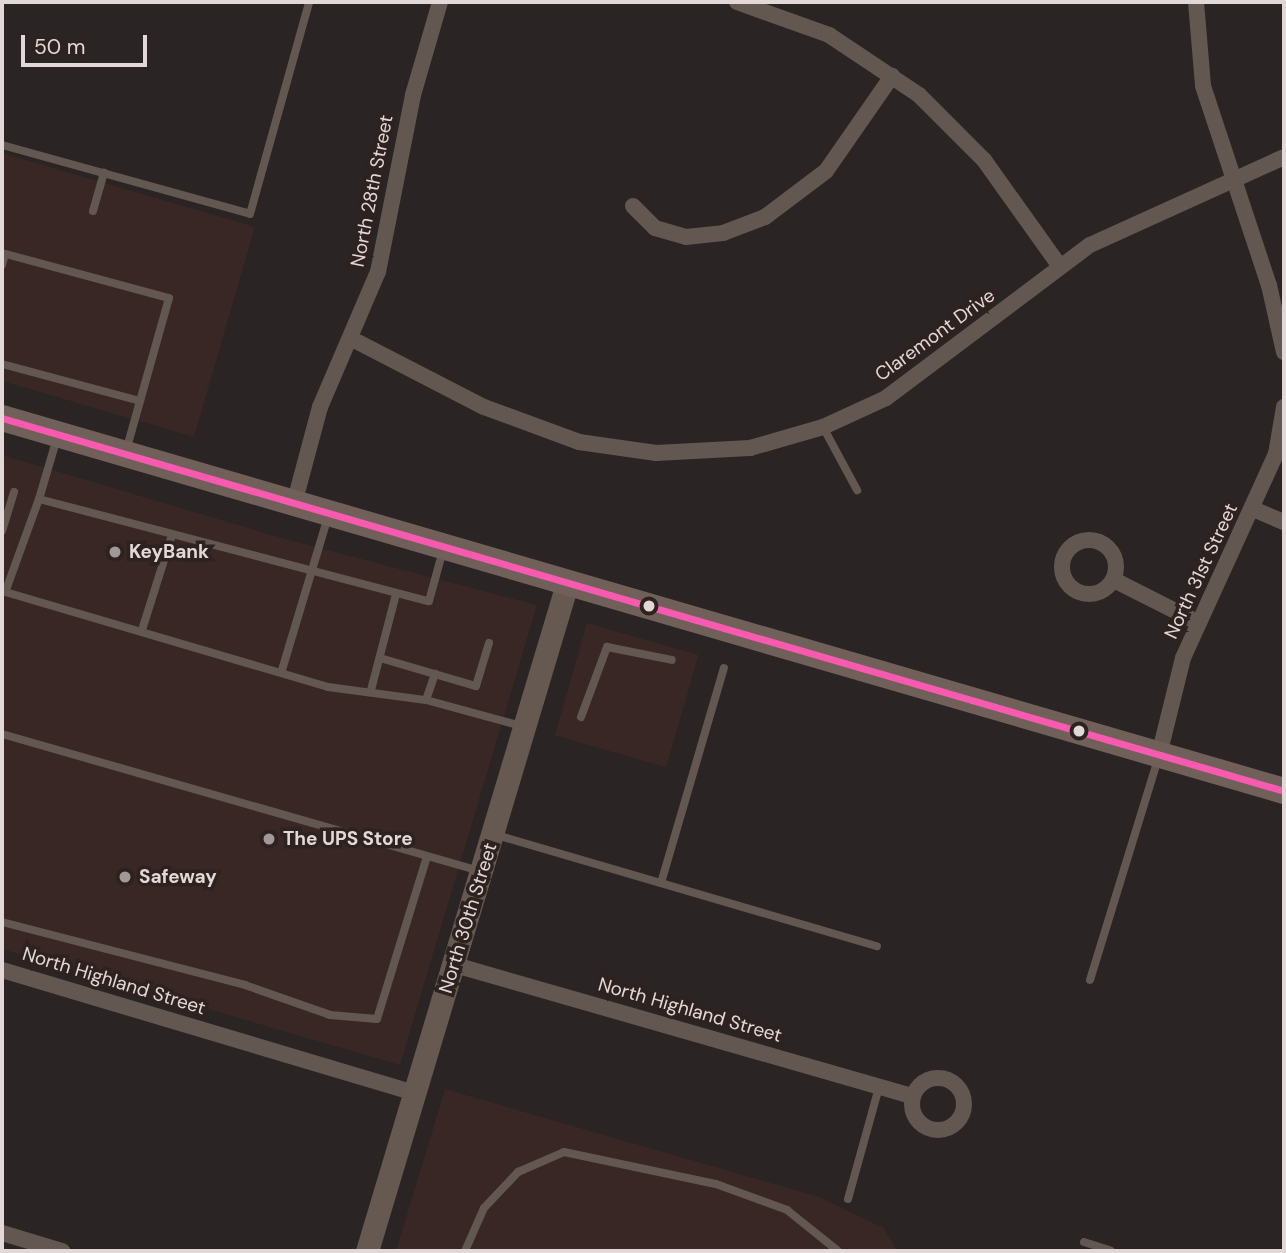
<!DOCTYPE html>
<html>
<head>
<meta charset="utf-8">
<style>
  body { margin:0 }
  #map { position:relative; width:1286px; height:1253px; overflow:hidden; background:#2a2424; font-family:"DM Sans",sans-serif }
  div>[style] { position:absolute }
  .built>* { inset:0; background:#382725; transform-origin:0 0 }
  .lane>* { height:8px; margin:-4px; padding:0 4px; transform-origin:4px; border-radius:4px; background:#635751 }
  .street>* { height:16px; margin:-8px; padding:0 8px; transform-origin:8px; border-radius:8px; background:#635751 }
  .street>.ring { margin:-8px; padding:0; box-sizing:content-box; background:none; border:16px solid #635751; border-radius:50% }
  .secondary>* { height:23px; margin:-11.5px; padding:0 11.5px; transform-origin:11.5px; border-radius:11.5px; background:#665952 }
  .primary>* { height:26px; margin:-13px; padding:0 13px; transform-origin:13px; border-radius:13px; background:#706059 }
  .bus-1>* { height:7px; margin:-3.5px; padding:0 3.5px; transform-origin:3.5px; border-radius:3.5px; background:#f75aaf }
  .dots>* { width:19px; height:19px; translate:-50% -50%; box-sizing:border-box; border:4px solid #2e2220; border-radius:50% }
  span { translate:-50% -50%; white-space:nowrap; text-align:center; line-height:1.15; -webkit-text-stroke:7px #2e2220; paint-order:stroke }
  .street-label { font-size:19px; color:#e1d8d7 }
  .poi-label { font-size:19px; color:#e1d8d7; font-weight:700 }
  .left { translate:0 -50%; text-align:left }
  .frame { position:absolute; inset:0; border:4px solid #e1d8d7; pointer-events:none }
  .scale { position:absolute; left:21px; top:35px; width:126px; height:32px; box-sizing:border-box; border:4px solid #e1d8d7; border-top:0; padding-left:9px; font-size:21px; line-height:24px; white-space:nowrap; color:#e1d8d7; -webkit-text-stroke:5px #2e2220; paint-order:stroke }
</style>
</head>
<body>
<div id="map">
  <div class="built">
    <i style="clip-path:polygon(2px 153px,255px 227px,194px 437px,2px 381px)"></i>
    <i style="clip-path:polygon(2px 455px,282px 538px,537px 605px,400px 1065px,2px 949px)"></i>
    <i style="left:587px;top:623px;width:116px;height:117px;rotate:16deg"></i>
    <i style="clip-path:polygon(445px 1089px,819px 1197px,884px 1228px,897px 1251px,396px 1251px)"></i>
  </div>
  <div class="lane">
    <i style="left:2px;top:145px;width:257px;rotate:15.5deg"></i>
    <i style="left:250px;top:214px;width:220px;rotate:-74.4deg"></i>
    <i style="left:93px;top:211px;width:40px;rotate:-74deg"></i>
    <i style="left:2px;top:253px;width:173px;rotate:15.1deg"></i>
    <i style="left:169px;top:298px;width:159px;rotate:105.7deg"></i>
    <i style="left:2px;top:265px;width:11px;rotate:-75deg"></i>
    <i style="left:2px;top:364px;width:143px;rotate:15deg"></i>
    <i style="left:823px;top:427px;width:72px;rotate:61.6deg"></i>
    <i style="left:57px;top:438px;width:64px;rotate:106.4deg"></i>
    <i style="left:39px;top:499px;width:403px;rotate:14.7deg"></i>
    <i style="left:429px;top:601px;width:53px;rotate:-74.6deg"></i>
    <i style="left:2px;top:531px;width:41px;rotate:-72.9deg"></i>
    <i style="left:6px;top:590px;width:97px;rotate:-70.1deg"></i>
    <i style="left:2px;top:591px;width:340px;rotate:16.4deg"></i>
    <i style="left:328px;top:687px;width:99px;rotate:7.6deg"></i>
    <i style="left:426px;top:700px;width:99px;rotate:15.2deg"></i>
    <i style="left:142px;top:630px;width:100px;rotate:-72.5deg"></i>
    <i style="left:380px;top:658px;width:100px;rotate:16.3deg"></i>
    <i style="left:476px;top:686px;width:45px;rotate:-73.2deg"></i>
    <i style="left:282px;top:670px;width:160px;rotate:-73.3deg"></i>
    <i style="left:371px;top:690px;width:99px;rotate:-75.4deg"></i>
    <i style="left:426px;top:700px;width:28px;rotate:-71deg"></i>
    <i style="left:581px;top:717px;width:75px;rotate:-69.6deg"></i>
    <i style="left:607px;top:647px;width:66px;rotate:11.3deg"></i>
    <i style="left:2px;top:734px;width:497px;rotate:16deg"></i>
    <i style="left:493px;top:834px;width:400px;rotate:16.3deg"></i>
    <i style="left:661px;top:883px;width:224px;rotate:-73.7deg"></i>
    <i style="left:2px;top:922px;width:251px;rotate:14.5deg"></i>
    <i style="left:245px;top:985px;width:90px;rotate:19.4deg"></i>
    <i style="left:330px;top:1015px;width:47px;rotate:4.9deg"></i>
    <i style="left:377px;top:1019px;width:170px;rotate:-72.9deg"></i>
    <i style="left:1090px;top:980px;width:231px;rotate:-72.9deg"></i>
    <i style="left:848px;top:1199px;width:116px;rotate:-74.5deg"></i>
    <i style="left:1084px;top:1242px;width:28px;rotate:18deg"></i>
    <i style="left:465px;top:1251px;width:47px;rotate:-66.2deg"></i>
    <i style="left:484px;top:1208px;width:50px;rotate:-46.6deg"></i>
    <i style="left:518px;top:1172px;width:50px;rotate:-23.5deg"></i>
    <i style="left:564px;top:1152px;width:155px;rotate:11.9deg"></i>
    <i style="left:716px;top:1184px;width:76px;rotate:20.1deg"></i>
    <i style="left:787px;top:1210px;width:65px;rotate:38.8deg"></i>
  </div>
  <div class="street">
    <i style="left:737px;top:2px;width:98px;rotate:19.7deg"></i>
    <i style="left:829px;top:35px;width:108px;rotate:33.7deg"></i>
    <i style="left:919px;top:95px;width:92px;rotate:45deg"></i>
    <i style="left:984px;top:160px;width:129px;rotate:54.5deg"></i>
    <i style="left:1196px;top:2px;width:84px;rotate:85.2deg"></i>
    <i style="left:1203px;top:86px;width:210px;rotate:71.7deg"></i>
    <i style="left:1269px;top:285px;width:69px;rotate:77.4deg"></i>
    <i style="left:633px;top:206px;width:31px;rotate:45deg"></i>
    <i style="left:655px;top:228px;width:32px;rotate:16deg"></i>
    <i style="left:686px;top:237px;width:37px;rotate:-6deg"></i>
    <i style="left:723px;top:233px;width:45px;rotate:-20.9deg"></i>
    <i style="left:765px;top:217px;width:76px;rotate:-37deg"></i>
    <i style="left:826px;top:171px;width:116px;rotate:-55.2deg"></i>
    <i style="left:352px;top:339px;width:148px;rotate:27.3deg"></i>
    <i style="left:484px;top:407px;width:101px;rotate:20.2deg"></i>
    <i style="left:579px;top:442px;width:78px;rotate:8.1deg"></i>
    <i style="left:656px;top:453px;width:94px;rotate:-3deg"></i>
    <i style="left:750px;top:448px;width:76px;rotate:-16deg"></i>
    <i style="left:823px;top:427px;width:69px;rotate:-24.7deg"></i>
    <i style="left:886px;top:398px;width:255px;rotate:-36.9deg"></i>
    <i style="left:1090px;top:245px;width:213px;rotate:-24.4deg"></i>
    <i style="left:294px;top:504px;width:100px;rotate:-75deg"></i>
    <i style="left:320px;top:407px;width:147px;rotate:-66.8deg"></i>
    <i style="left:378px;top:272px;width:180px;rotate:-78.8deg"></i>
    <i style="left:413px;top:95px;width:97px;rotate:-73.8deg"></i>
    <i style="left:1253px;top:509px;width:34px;rotate:23deg"></i>
    <i class="ring" style="left:1062px;top:540px;width:38px;height:38px"></i>
    <i style="left:1114px;top:580px;width:95px;rotate:26.8deg"></i>
    <i style="left:1159px;top:755px;width:100px;rotate:-76.1deg"></i>
    <i style="left:1183px;top:658px;width:224px;rotate:-65.5deg"></i>
    <i style="left:1276px;top:454px;width:48px;rotate:-80.3deg"></i>
    <i style="left:455px;top:965px;width:476px;rotate:16deg"></i>
    <i style="left:2px;top:970px;width:431px;rotate:16.6deg"></i>
    <i class="ring" style="left:912px;top:1078px;width:36px;height:36px"></i>
    <i style="left:2px;top:1233px;width:63px;rotate:16.7deg"></i>
  </div>
  <div class="secondary">
    <i style="left:367px;top:1251px;width:696px;rotate:-73.31deg"></i>
  </div>
  <div class="primary">
    <i style="left:2px;top:418px;width:1335px;rotate:16.22deg"></i>
  </div>
  <div class="bus-1">
    <i style="left:2px;top:418px;width:1335px;rotate:16.22deg"></i>
  </div>
  <div class="dots">
    <i style="left:115px;top:552px;background:#a19998"></i>
    <i style="left:649px;top:606px;background:#e1d8d7"></i>
    <i style="left:1079px;top:731px;background:#e1d8d7"></i>
    <i style="left:269px;top:839px;background:#a19998"></i>
    <i style="left:125px;top:877px;background:#a19998"></i>
  </div>
  <div class="street-label">
    <span style="left:372px;top:191px;rotate:-79deg">North 28th Street</span>
    <span style="left:935px;top:335px;rotate:-36deg">Claremont Drive</span>
    <span style="left:1201px;top:571px;rotate:-65deg">North 31st Street</span>
    <span style="left:468px;top:918px;rotate:-73deg">North 30th Street</span>
    <span style="left:114px;top:981px;rotate:17deg">North Highland Street</span>
    <span style="left:690px;top:1010px;rotate:16deg">North Highland Street</span>
  </div>
  <div class="poi-label">
    <span class="left" style="left:129px;top:552px">KeyBank</span>
    <span class="left" style="left:283px;top:839px">The UPS Store</span>
    <span class="left" style="left:139px;top:877px">Safeway</span>
  </div>
  <div class="frame"></div>
  <div class="scale">50 m</div>
</div>
</body>
</html>
